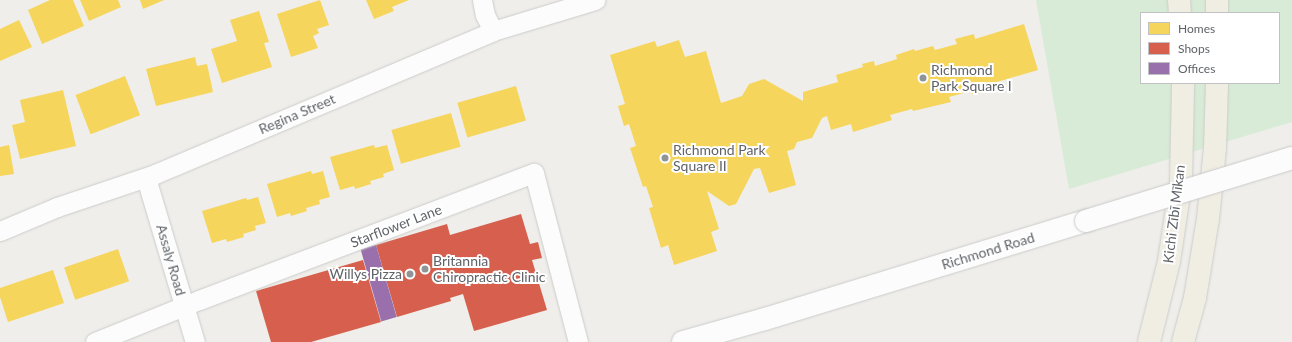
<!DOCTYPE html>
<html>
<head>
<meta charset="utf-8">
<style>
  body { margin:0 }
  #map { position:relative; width:1292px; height:342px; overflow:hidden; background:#efeeea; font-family:Lato,sans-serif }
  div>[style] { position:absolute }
  .green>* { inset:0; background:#d8ebd6 }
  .homes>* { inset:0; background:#f6d55c; transform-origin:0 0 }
  .shops>* { inset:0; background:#d6604d }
  .offices>* { inset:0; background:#9970ab; transform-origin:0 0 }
  .roads { filter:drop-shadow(0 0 1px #cbcccc) drop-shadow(0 0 1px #cbcccc) }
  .street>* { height:19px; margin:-9.5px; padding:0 9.5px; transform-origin:9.5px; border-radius:9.5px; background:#fdfcfc }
  .secondary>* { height:22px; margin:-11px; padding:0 11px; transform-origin:11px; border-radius:11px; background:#fdfcfc }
  .highway>* { height:22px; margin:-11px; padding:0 11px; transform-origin:11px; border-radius:11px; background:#f0ede3 }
  .bridges { filter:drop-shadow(0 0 1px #cacacb) drop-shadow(0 0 1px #cacacb) }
  .secondary-bridge>* { height:22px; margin:-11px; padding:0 11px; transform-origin:11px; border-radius:11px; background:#fdfcfc }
  .dots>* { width:11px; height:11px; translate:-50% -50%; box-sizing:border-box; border:2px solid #fff; border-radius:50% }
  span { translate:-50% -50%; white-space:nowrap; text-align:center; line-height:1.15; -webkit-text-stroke:4px #fff; paint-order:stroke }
  .poi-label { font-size:14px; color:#5f6368 }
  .left { translate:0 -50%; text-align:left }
  .right { translate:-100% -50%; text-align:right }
  .street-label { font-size:14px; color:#5f6368 }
  .legend { position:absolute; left:1140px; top:12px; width:140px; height:72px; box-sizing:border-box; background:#fff; border:1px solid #bfc1c3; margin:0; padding:5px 7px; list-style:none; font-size:12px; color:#5f6368 }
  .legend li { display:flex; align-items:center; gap:8px; height:20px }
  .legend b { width:20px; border:1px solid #bfc1c3 }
</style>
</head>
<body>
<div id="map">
  <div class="green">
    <i style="clip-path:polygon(evenodd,1036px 0,1292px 0,1292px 122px,1069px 189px,1036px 0,1141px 13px,1279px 13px,1279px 83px,1141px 83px,1141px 13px)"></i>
  </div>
  <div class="homes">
    <i style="clip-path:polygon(50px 0,73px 0,84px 26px,42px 44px,28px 10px)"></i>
    <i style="clip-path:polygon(80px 0,118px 0,121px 7px,89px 21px)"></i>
    <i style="clip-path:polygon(140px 0,164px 0,143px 9px)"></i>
    <i style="clip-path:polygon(320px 0,329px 25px,317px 29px,319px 33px,313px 36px,318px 48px,291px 57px,277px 14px)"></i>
    <i style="clip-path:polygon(366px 0,409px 0,392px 7px,394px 11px,374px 19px)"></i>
    <i style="clip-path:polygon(259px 11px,269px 42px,264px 43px,272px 67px,222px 83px,211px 49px,237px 41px,230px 20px)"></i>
    <i style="clip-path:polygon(19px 20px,32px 47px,0 61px,0 29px)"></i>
    <i style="clip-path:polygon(1024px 24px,1038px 70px,990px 84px,991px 90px,973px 95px,971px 91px,949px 97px,951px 102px,913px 111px,912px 109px,890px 115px,892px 120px,853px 132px,851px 124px,831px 130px,827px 116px,822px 118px,812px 138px,797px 142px,794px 149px,787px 151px,796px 185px,769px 193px,760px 168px,754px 169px,736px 204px,729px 206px,707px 191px,719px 229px,711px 232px,717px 251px,674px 265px,668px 245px,661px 248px,649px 208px,653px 207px,646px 186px,643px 187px,630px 148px,636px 146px,629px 124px,624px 126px,618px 106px,625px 104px,610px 55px,655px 41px,657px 47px,679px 40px,685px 57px,706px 51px,721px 103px,742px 96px,749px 84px,764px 79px,803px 101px,803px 92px,838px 82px,836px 75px,863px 67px,862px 64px,874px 61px,875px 66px,897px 59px,896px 55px,914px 49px,915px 51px,933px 46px,935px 50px,957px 44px,955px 39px,974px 34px,975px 39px)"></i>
    <i style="clip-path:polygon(195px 57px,197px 66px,207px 64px,213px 92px,156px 106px,146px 69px)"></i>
    <i style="left:125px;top:76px;width:42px;height:53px;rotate:69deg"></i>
    <i style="left:516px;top:86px;width:36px;height:61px;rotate:74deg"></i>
    <i style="clip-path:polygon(63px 90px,76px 146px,20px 159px,12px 125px,25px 122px,20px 100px)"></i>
    <i style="left:451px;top:113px;width:35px;height:62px;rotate:74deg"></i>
    <i style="clip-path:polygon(9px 145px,14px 174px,0 176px,0 147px)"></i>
    <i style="clip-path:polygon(374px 145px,375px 148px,387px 145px,394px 170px,383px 174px,384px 177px,370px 181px,371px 184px,355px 189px,354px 186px,340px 190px,330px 157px)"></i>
    <i style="clip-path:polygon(311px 171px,312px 174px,323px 171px,330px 197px,319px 200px,320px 204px,306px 208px,307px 211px,291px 216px,290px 213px,277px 217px,267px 184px)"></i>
    <i style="clip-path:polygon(258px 197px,266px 223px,255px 226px,256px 230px,243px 234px,244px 237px,227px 242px,226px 239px,212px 243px,202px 211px,246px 198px,247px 200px)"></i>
    <i style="left:118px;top:249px;width:34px;height:57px;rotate:71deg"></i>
    <i style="clip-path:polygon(53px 270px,64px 303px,8px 322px,0 297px,0 288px)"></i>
  </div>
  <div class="shops">
    <i style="clip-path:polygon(521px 214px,530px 244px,538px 242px,542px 258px,532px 260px,547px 310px,474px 331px,463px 294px,450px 298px,451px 301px,397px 317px,376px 245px,447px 224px,450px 235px)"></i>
    <i style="clip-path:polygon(363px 260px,381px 322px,311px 342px,271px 342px,256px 291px)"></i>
  </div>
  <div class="offices">
    <i style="left:376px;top:245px;width:75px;height:16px;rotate:74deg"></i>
  </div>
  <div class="roads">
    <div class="street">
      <i style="left:482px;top:0;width:15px;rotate:79deg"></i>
      <i style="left:485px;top:15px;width:18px;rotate:63deg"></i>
      <i style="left:146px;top:178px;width:171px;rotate:73.4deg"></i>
      <i style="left:0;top:231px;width:62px;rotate:-22.8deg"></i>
      <i style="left:57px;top:207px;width:103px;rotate:-18.6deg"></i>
      <i style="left:155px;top:174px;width:367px;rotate:-22.9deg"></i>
      <i style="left:493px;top:31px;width:107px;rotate:-16.9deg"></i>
      <i style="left:95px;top:342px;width:112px;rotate:-22deg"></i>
      <i style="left:199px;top:300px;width:358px;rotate:-20.8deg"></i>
      <i style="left:534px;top:173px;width:175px;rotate:75.4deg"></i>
    </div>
    <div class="secondary">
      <i style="left:683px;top:342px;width:85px;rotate:-15.7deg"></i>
      <i style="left:765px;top:319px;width:336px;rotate:-17deg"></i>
    </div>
    <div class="highway">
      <i style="left:1179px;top:0;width:13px;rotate:86deg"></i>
      <i style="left:1217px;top:0;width:13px;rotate:90deg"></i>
      <i style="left:1149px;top:342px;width:83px;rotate:-76.1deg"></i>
      <i style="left:1169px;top:261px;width:80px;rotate:-81.4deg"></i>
      <i style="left:1181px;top:182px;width:99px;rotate:-88.8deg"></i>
      <i style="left:1183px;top:342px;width:46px;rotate:-74.7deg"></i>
      <i style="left:1195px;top:298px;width:80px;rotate:-80.7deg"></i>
      <i style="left:1208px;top:219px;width:71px;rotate:-84.4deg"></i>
      <i style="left:1215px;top:148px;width:65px;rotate:-88.2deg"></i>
    </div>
  </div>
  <div class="bridges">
    <div class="secondary-bridge">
      <i style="left:1086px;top:221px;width:215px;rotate:-17deg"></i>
    </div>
  </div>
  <div class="dots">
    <i style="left:923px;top:78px;background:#919496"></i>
    <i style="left:665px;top:158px;background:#919496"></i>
    <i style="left:425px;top:269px;background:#919496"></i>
    <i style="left:410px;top:274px;background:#919496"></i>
  </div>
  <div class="poi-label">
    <span class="left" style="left:931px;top:78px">Richmond<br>Park Square I</span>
    <span class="left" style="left:673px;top:158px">Richmond Park<br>Square II</span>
    <span class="left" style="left:433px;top:269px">Britannia<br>Chiropractic Clinic</span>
    <span class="right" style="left:402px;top:274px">Willys Pizza</span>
  </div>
  <div class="street-label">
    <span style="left:297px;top:114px;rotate:-23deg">Regina Street</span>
    <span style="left:1174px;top:214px;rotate:-83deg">Kichi Zībī Mīkan</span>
    <span style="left:396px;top:226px;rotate:-21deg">Starflower Lane</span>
    <span style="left:988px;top:251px;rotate:-17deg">Richmond Road</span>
    <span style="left:171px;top:260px;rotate:74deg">Assaly Road</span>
  </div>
  <ul class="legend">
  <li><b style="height:11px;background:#f6d55c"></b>Homes</li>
  <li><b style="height:11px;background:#d6604d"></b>Shops</li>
  <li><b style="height:11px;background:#9970ab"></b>Offices</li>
  </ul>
</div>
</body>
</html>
